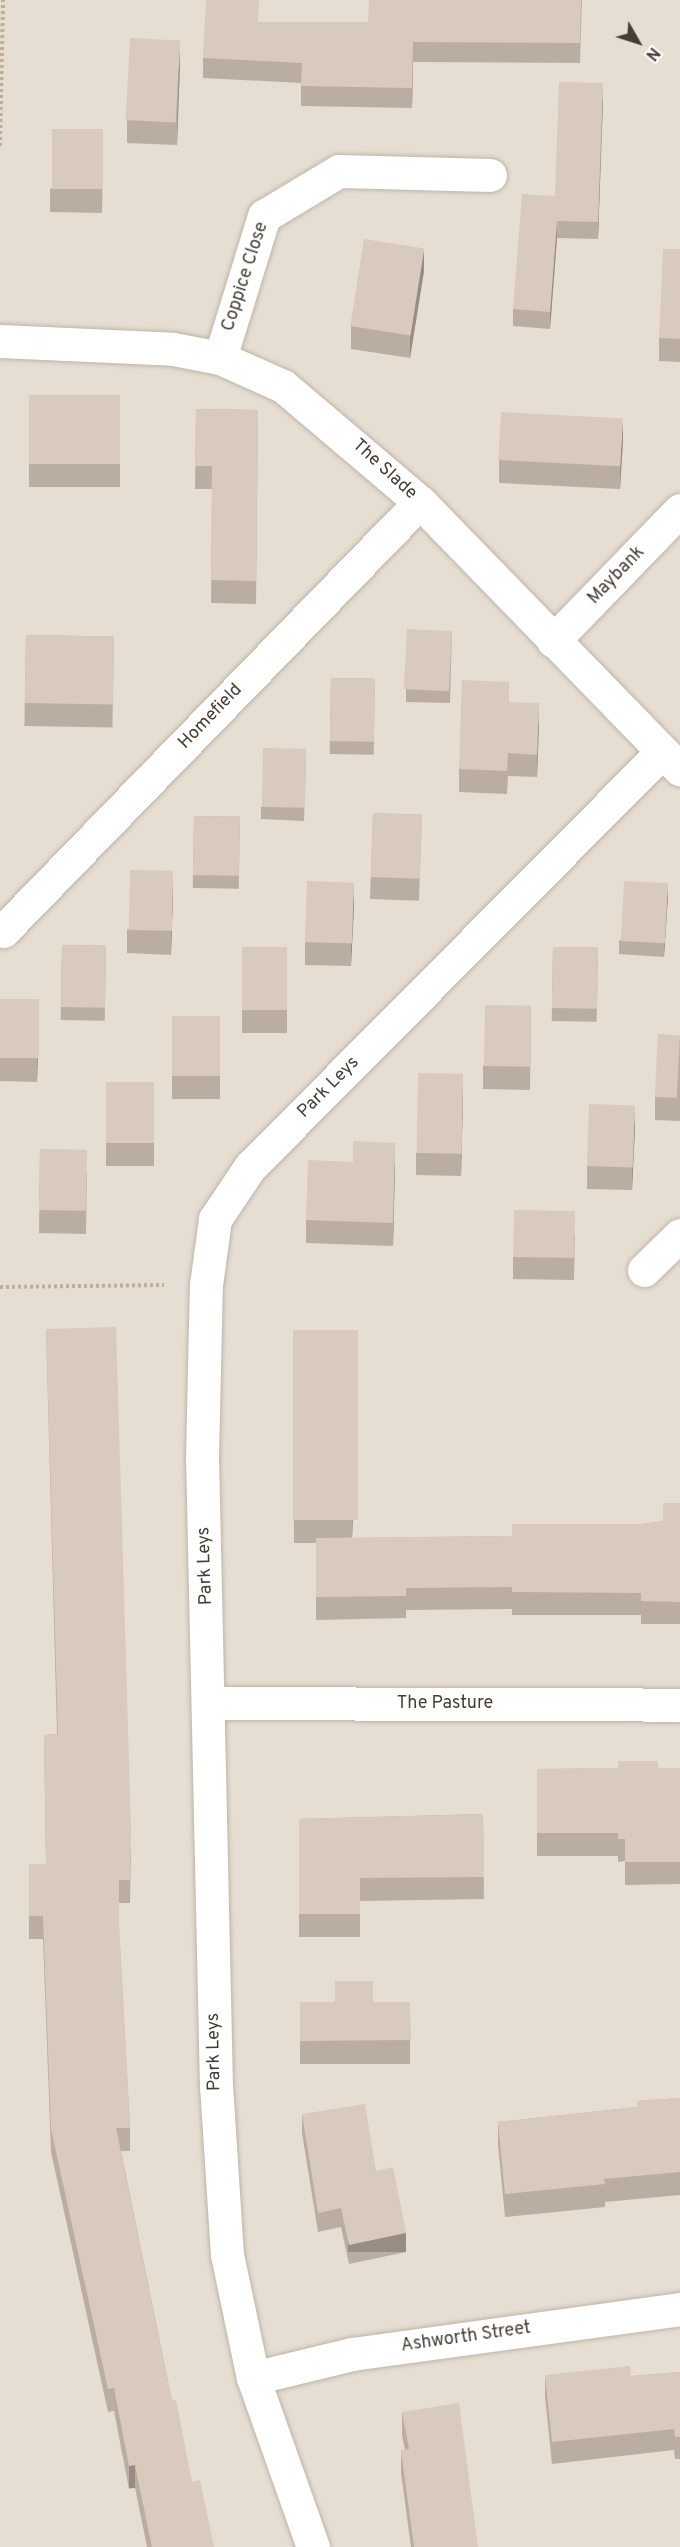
<!DOCTYPE html>
<html>
<head>
<meta charset="utf-8">
<style>
  body { margin:0 }
  #map { position:relative; width:680px; height:2547px; overflow:hidden; background:#f3ede5; font-family:Overpass,sans-serif }
  div>[style] { position:absolute }
  .residential>* { inset:0; background:#e7ded3; transform-origin:0 0 }
  .path>* { height:4px; margin-top:-2px; transform-origin:0; background:repeating-linear-gradient(90deg,#c1ae99 0 3px,transparent 0 6px) }
  .roads { filter:drop-shadow(0 0 2px #bfb4a8) drop-shadow(0 0 2px #bfb4a8) }
  .minor>* { height:33px; margin:-16.5px; padding:0 16.5px; transform-origin:16.5px; border-radius:16.5px; background:#fff }
  .wall>* { inset:0; background:#baaea3; transform-origin:0 0 }
  .shaded-wall>* { inset:0; background:#978d84; transform-origin:0 0 }
  .building>* { inset:0; background:#d8cabd; transform-origin:0 0 }
  span { translate:-50% -50%; white-space:nowrap; text-align:center; line-height:1.15; -webkit-text-stroke:4.5px #fff; paint-order:stroke }
  .street-label { font-size:18px; color:#463d35 }
  .north { position:absolute; left:608px; top:12px; width:60px; height:60px; -webkit-text-stroke:4px #fff; paint-order:stroke; rotate:129deg; font-size:16px; font-weight:700; line-height:24px; text-align:center; color:#463d35 }
  .north::after { content:''; display:block; margin:auto; width:21px; height:27px; background:#463d35; clip-path:polygon(50% 0,100% 100%,50% 72%,0 100%) }
</style>
</head>
<body>
<div id="map">
  <div class="residential">
    <i style="left:0;top:0;width:680px;height:2547px"></i>
  </div>
  <div class="path">
    <i style="left:0;top:146px;width:146px;rotate:-88.8deg"></i>
    <i style="left:0;top:1287px;width:164px;rotate:-0.7deg"></i>
  </div>
  <div class="roads">
    <div class="minor">
      <i style="left:0;top:341px;width:173px;rotate:2.6deg"></i>
      <i style="left:173px;top:349px;width:48px;rotate:10.8deg"></i>
      <i style="left:220px;top:358px;width:69px;rotate:24deg"></i>
      <i style="left:283px;top:386px;width:180px;rotate:40.3deg"></i>
      <i style="left:420px;top:502px;width:373px;rotate:45.8deg"></i>
      <i style="left:220px;top:358px;width:149px;rotate:-72.8deg"></i>
      <i style="left:264px;top:216px;width:87px;rotate:-31deg"></i>
      <i style="left:339px;top:171px;width:151px;rotate:1.5deg"></i>
      <i style="left:553px;top:641px;width:182px;rotate:-45.9deg"></i>
      <i style="left:3px;top:931px;width:598px;rotate:-45.81deg"></i>
      <i style="left:644px;top:1270px;width:50px;rotate:-44.2deg"></i>
      <i style="left:210px;top:1703px;width:470px;rotate:0.2deg"></i>
      <i style="left:253px;top:2378px;width:102px;rotate:-13.6deg"></i>
      <i style="left:352px;top:2354px;width:331px;rotate:-7.8deg"></i>
      <i style="left:313px;top:2547px;width:179px;rotate:-109.5deg"></i>
      <i style="left:253px;top:2378px;width:126px;rotate:-101.9deg"></i>
      <i style="left:227px;top:2255px;width:168px;rotate:-93.7deg"></i>
      <i style="left:216px;top:2087px;width:630px;rotate:-91.27deg"></i>
      <i style="left:202px;top:1457px;width:172px;rotate:-88.7deg"></i>
      <i style="left:206px;top:1285px;width:67px;rotate:-82.2deg"></i>
      <i style="left:215px;top:1219px;width:63px;rotate:-56.1deg"></i>
      <i style="left:250px;top:1167px;width:585px;rotate:-45.21deg"></i>
    </div>
  </div>
  <div class="wall">
    <i style="clip-path:polygon(582px 0,580px 63px,413px 62px,412px 108px,301px 106px,301px 83px,203px 78px,203px 58px,259px 22px,368px 22px)"></i>
    <i style="clip-path:polygon(180px 64px,177px 145px,127px 143px,127px 120px)"></i>
    <i style="clip-path:polygon(603px 100px,598px 239px,557px 238px,550px 329px,513px 326px,513px 309px,555px 196px)"></i>
    <i style="clip-path:polygon(103px 152px,102px 213px,50px 212px,50px 189px)"></i>
    <i style="clip-path:polygon(680px 249px,680px 362px,659px 361px,659px 338px)"></i>
    <i style="clip-path:polygon(424px 271px,410px 358px,351px 349px,351px 326px)"></i>
    <i style="left:29px;top:395px;width:91px;height:92px"></i>
    <i style="clip-path:polygon(196px 409px,258px 410px,256px 604px,211px 603px,212px 489px,195px 489px)"></i>
    <i style="clip-path:polygon(623px 441px,620px 489px,499px 483px,499px 460px)"></i>
    <i style="clip-path:polygon(452px 631px,450px 703px,406px 702px,406px 689px)"></i>
    <i style="left:26px;top:635px;width:88px;height:91px;rotate:1deg"></i>
    <i style="left:331px;top:678px;width:44px;height:76px;rotate:1deg"></i>
    <i style="clip-path:polygon(509px 702px,539px 726px,537px 777px,508px 776px,507px 794px,459px 792px,459px 769px)"></i>
    <i style="clip-path:polygon(306px 762px,304px 821px,261px 819px,261px 807px)"></i>
    <i style="left:373px;top:813px;width:49px;height:86px;rotate:2deg"></i>
    <i style="left:194px;top:816px;width:46px;height:72px;rotate:1deg"></i>
    <i style="clip-path:polygon(173px 894px,171px 955px,127px 953px,127px 930px)"></i>
    <i style="clip-path:polygon(668px 896px,664px 957px,619px 954px,619px 941px)"></i>
    <i style="clip-path:polygon(354px 906px,351px 966px,305px 965px,305px 942px)"></i>
    <i style="left:62px;top:945px;width:44px;height:75px;rotate:1deg"></i>
    <i style="left:242px;top:947px;width:45px;height:86px"></i>
    <i style="left:553px;top:947px;width:45px;height:74px;rotate:1deg"></i>
    <i style="clip-path:polygon(0 999px,39px 1022px,37px 1082px,0 1081px)"></i>
    <i style="clip-path:polygon(531px 1006px,530px 1090px,483px 1089px,483px 1066px)"></i>
    <i style="left:172px;top:1016px;width:48px;height:83px"></i>
    <i style="clip-path:polygon(680px 1035px,680px 1121px,655px 1120px,655px 1097px)"></i>
    <i style="left:106px;top:1082px;width:48px;height:84px"></i>
    <i style="clip-path:polygon(463px 1097px,461px 1176px,416px 1175px,416px 1153px)"></i>
    <i style="clip-path:polygon(635px 1128px,632px 1190px,587px 1189px,587px 1166px)"></i>
    <i style="clip-path:polygon(40px 1149px,87px 1173px,86px 1234px,39px 1233px)"></i>
    <i style="clip-path:polygon(353px 1162px,395px 1166px,393px 1246px,306px 1243px,306px 1220px)"></i>
    <i style="clip-path:polygon(575px 1234px,574px 1280px,513px 1279px,513px 1257px)"></i>
    <i style="clip-path:polygon(46px 1329px,131px 1852px,130px 1903px,119px 1903px,119px 1928px,130px 2128px,130px 2151px,121px 2151px,172px 2401px,192px 2482px,214px 2547px,147px 2547px,135px 2488px,129px 2489px,114px 2411px,108px 2412px,51px 2152px,43px 1939px,29px 1939px,29px 1864px,46px 1864px,44px 1735px,57px 1734px)"></i>
    <i style="clip-path:polygon(293px 1330px,358px 1353px,352px 1538px,512px 1536px,642px 1524px,663px 1521px,680px 1503px,680px 1624px,641px 1624px,641px 1615px,512px 1615px,512px 1609px,406px 1610px,406px 1618px,316px 1620px,316px 1543px,294px 1543px)"></i>
    <i style="clip-path:polygon(680px 1768px,680px 1884px,625px 1885px,625px 1861px,618px 1862px,618px 1856px,537px 1856px,537px 1769px)"></i>
    <i style="clip-path:polygon(483px 1814px,484px 1899px,360px 1901px,360px 1937px,299px 1937px,299px 1819px)"></i>
    <i style="left:300px;top:2002px;width:110px;height:62px"></i>
    <i style="clip-path:polygon(680px 2098px,680px 2195px,605px 2202px,605px 2207px,505px 2217px,498px 2145px,498px 2122px,637px 2107px,637px 2101px)"></i>
    <i style="clip-path:polygon(302px 2114px,376px 2171px,406px 2252px,349px 2264px,341px 2227px,318px 2232px,302px 2133px)"></i>
    <i style="clip-path:polygon(680px 2372px,680px 2459px,675px 2459px,674px 2450px,552px 2464px,545px 2397px,545px 2375px,631px 2376px)"></i>
    <i style="clip-path:polygon(402px 2412px,478px 2547px,411px 2547px,401px 2473px,401px 2450px,405px 2450px,402px 2435px)"></i>
  </div>
  <div class="shaded-wall">
    <i style="clip-path:polygon(180px 41px,180px 64px,177px 145px,177px 122px)"></i>
    <i style="clip-path:polygon(413px 42px,413px 62px,412px 108px,412px 88px)"></i>
    <i style="clip-path:polygon(603px 83px,603px 100px,598px 239px,598px 222px)"></i>
    <i style="clip-path:polygon(557px 221px,557px 238px,550px 329px,550px 312px)"></i>
    <i style="clip-path:polygon(424px 248px,424px 271px,410px 358px,410px 335px)"></i>
    <i style="clip-path:polygon(623px 419px,623px 441px,620px 489px,620px 466px)"></i>
    <i style="clip-path:polygon(539px 703px,539px 726px,537px 777px,537px 755px)"></i>
    <i style="clip-path:polygon(173px 871px,173px 894px,171px 955px,171px 932px)"></i>
    <i style="clip-path:polygon(354px 883px,354px 906px,351px 966px,351px 943px)"></i>
    <i style="clip-path:polygon(668px 883px,668px 896px,664px 957px,664px 944px)"></i>
    <i style="clip-path:polygon(39px 999px,39px 1022px,37px 1082px,37px 1059px)"></i>
    <i style="clip-path:polygon(463px 1074px,463px 1097px,461px 1176px,461px 1154px)"></i>
    <i style="clip-path:polygon(635px 1106px,635px 1128px,632px 1190px,632px 1167px)"></i>
    <i style="clip-path:polygon(395px 1143px,395px 1166px,393px 1246px,393px 1223px)"></i>
    <i style="clip-path:polygon(358px 1330px,358px 1353px,352px 1543px,352px 1520px)"></i>
    <i style="left:406px;top:2233px;width:19px;height:58px;rotate:90deg"></i>
    <i style="left:135px;top:2465px;width:23px;height:6px;rotate:90deg"></i>
  </div>
  <div class="building">
    <i style="clip-path:polygon(206px 0,259px 0,258px 22px,368px 22px,369px 0,581px 0,580px 43px,413px 42px,412px 88px,301px 86px,302px 63px,203px 58px)"></i>
    <i style="left:130px;top:38px;width:50px;height:82px;rotate:3deg"></i>
    <i style="clip-path:polygon(559px 82px,603px 83px,598px 222px,557px 221px,550px 312px,513px 309px,522px 194px,555px 196px)"></i>
    <i style="left:52px;top:129px;width:51px;height:60px"></i>
    <i style="left:364px;top:239px;width:61px;height:88px;rotate:9deg"></i>
    <i style="clip-path:polygon(663px 249px,680px 249px,680px 339px,659px 338px)"></i>
    <i style="left:29px;top:395px;width:91px;height:69px"></i>
    <i style="clip-path:polygon(196px 409px,258px 410px,256px 581px,211px 580px,212px 466px,195px 466px)"></i>
    <i style="left:501px;top:412px;width:122px;height:48px;rotate:3deg"></i>
    <i style="left:407px;top:629px;width:45px;height:60px;rotate:3deg"></i>
    <i style="left:26px;top:635px;width:88px;height:68px;rotate:1deg"></i>
    <i style="left:331px;top:678px;width:44px;height:63px;rotate:1deg"></i>
    <i style="clip-path:polygon(462px 680px,509px 682px,509px 702px,539px 703px,537px 755px,508px 753px,507px 771px,459px 769px)"></i>
    <i style="left:263px;top:748px;width:43px;height:59px;rotate:1deg"></i>
    <i style="left:373px;top:813px;width:49px;height:64px;rotate:2deg"></i>
    <i style="left:194px;top:816px;width:46px;height:59px;rotate:1deg"></i>
    <i style="left:130px;top:870px;width:43px;height:60px;rotate:1deg"></i>
    <i style="left:307px;top:881px;width:47px;height:61px;rotate:2deg"></i>
    <i style="left:624px;top:881px;width:44px;height:60px;rotate:3deg"></i>
    <i style="left:62px;top:945px;width:44px;height:62px;rotate:1deg"></i>
    <i style="left:242px;top:947px;width:45px;height:63px"></i>
    <i style="left:553px;top:947px;width:45px;height:61px;rotate:1deg"></i>
    <i style="left:0;top:999px;width:39px;height:59px"></i>
    <i style="left:485px;top:1005px;width:46px;height:61px;rotate:1deg"></i>
    <i style="left:172px;top:1016px;width:48px;height:60px"></i>
    <i style="left:658px;top:1034px;width:22px;height:63px;rotate:3deg"></i>
    <i style="left:418px;top:1073px;width:45px;height:80px;rotate:1deg"></i>
    <i style="left:106px;top:1082px;width:48px;height:61px"></i>
    <i style="left:589px;top:1104px;width:46px;height:62px;rotate:2deg"></i>
    <i style="clip-path:polygon(353px 1141px,395px 1143px,393px 1223px,306px 1220px,308px 1160px,353px 1162px)"></i>
    <i style="left:40px;top:1149px;width:47px;height:61px;rotate:1deg"></i>
    <i style="left:514px;top:1210px;width:61px;height:47px;rotate:1deg"></i>
    <i style="clip-path:polygon(116px 1327px,131px 1829px,130px 1880px,119px 1880px,119px 1923px,130px 2128px,116px 2128px,172px 2401px,176px 2400px,192px 2482px,200px 2480px,214px 2547px,152px 2547px,135px 2465px,129px 2466px,114px 2388px,108px 2389px,51px 2129px,43px 1916px,29px 1916px,29px 1864px,46px 1864px,44px 1735px,58px 1734px,46px 1329px)"></i>
    <i style="left:293px;top:1330px;width:65px;height:190px"></i>
    <i style="clip-path:polygon(663px 1503px,680px 1503px,680px 1602px,641px 1601px,641px 1593px,512px 1592px,512px 1587px,406px 1588px,406px 1596px,316px 1597px,316px 1538px,512px 1536px,512px 1524px,642px 1524px,663px 1521px)"></i>
    <i style="clip-path:polygon(618px 1761px,658px 1761px,658px 1768px,680px 1768px,680px 1862px,625px 1862px,625px 1839px,618px 1839px,618px 1833px,537px 1833px,537px 1769px,618px 1768px)"></i>
    <i style="clip-path:polygon(483px 1814px,484px 1877px,360px 1878px,360px 1914px,299px 1914px,299px 1819px)"></i>
    <i style="clip-path:polygon(335px 1981px,373px 1981px,373px 2002px,410px 2002px,411px 2040px,300px 2041px,300px 2002px,335px 2002px)"></i>
    <i style="clip-path:polygon(680px 2098px,680px 2172px,604px 2179px,605px 2184px,505px 2194px,498px 2122px,637px 2107px,637px 2101px)"></i>
    <i style="clip-path:polygon(365px 2104px,376px 2171px,393px 2167px,406px 2233px,349px 2245px,341px 2208px,318px 2213px,302px 2114px)"></i>
    <i style="clip-path:polygon(630px 2366px,631px 2376px,680px 2372px,680px 2437px,675px 2437px,674px 2429px,552px 2442px,545px 2375px)"></i>
    <i style="clip-path:polygon(459px 2403px,478px 2547px,414px 2547px,401px 2450px,409px 2449px,402px 2412px)"></i>
  </div>
  <div class="street-label">
    <span style="left:246px;top:277px;rotate:-72deg">Coppice Close</span>
    <span style="left:384px;top:470px;rotate:42deg">The Slade</span>
    <span style="left:617px;top:576px;rotate:-46deg">Maybank</span>
    <span style="left:211px;top:717px;rotate:-46deg">Homefield</span>
    <span style="left:329px;top:1088px;rotate:-45deg">Park Leys</span>
    <span style="left:206px;top:1566px;rotate:-92deg">Park Leys</span>
    <span style="left:445px;top:1704px">The Pasture</span>
    <span style="left:215px;top:2052px;rotate:-91deg">Park Leys</span>
    <span style="left:466px;top:2338px;rotate:-8deg">Ashworth Street</span>
  </div>
  <div class="north">N</div>
</div>
</body>
</html>
